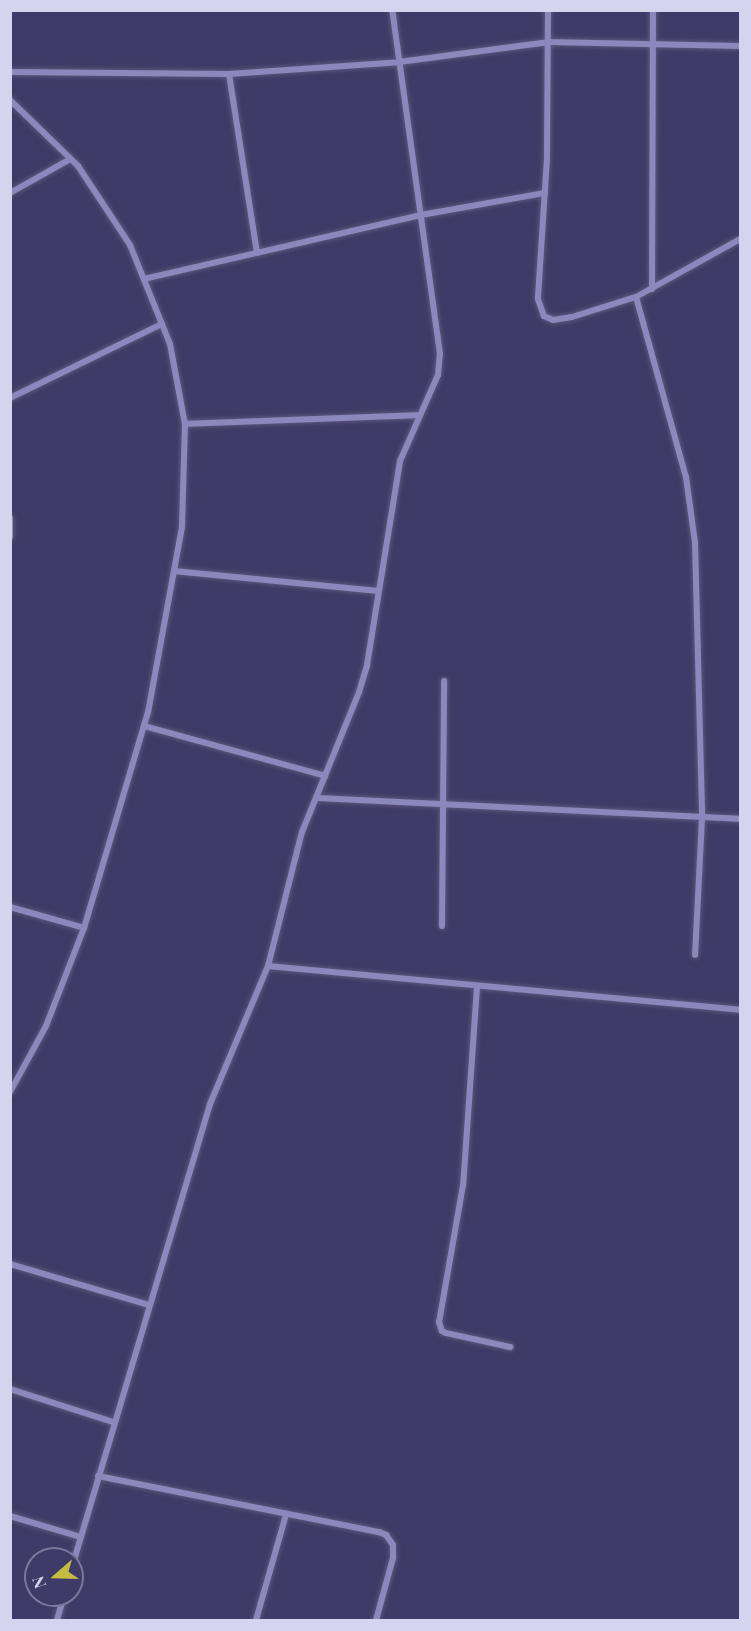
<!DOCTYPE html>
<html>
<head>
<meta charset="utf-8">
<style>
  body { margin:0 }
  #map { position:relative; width:751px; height:1631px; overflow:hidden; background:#3f3a67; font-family:"Playfair Display",serif }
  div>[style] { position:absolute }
  .roads { filter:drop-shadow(0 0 2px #5b567c) drop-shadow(0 0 2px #5b567c) }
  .minor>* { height:6px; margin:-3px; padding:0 3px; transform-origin:3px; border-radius:3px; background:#8c88bb }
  span { translate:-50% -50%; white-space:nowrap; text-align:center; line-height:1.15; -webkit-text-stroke:6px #3f3a67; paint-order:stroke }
  .frame { position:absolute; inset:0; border:12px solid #d5d4ef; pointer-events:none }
  .north { position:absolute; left:24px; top:1547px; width:60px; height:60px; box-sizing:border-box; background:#3f3a67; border:2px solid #7b789d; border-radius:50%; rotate:250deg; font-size:16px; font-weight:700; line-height:24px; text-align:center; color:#d5d4ef }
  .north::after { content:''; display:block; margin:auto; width:21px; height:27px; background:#c2bd3f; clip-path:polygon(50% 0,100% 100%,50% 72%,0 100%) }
</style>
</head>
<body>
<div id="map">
  <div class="roads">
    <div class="minor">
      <i style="left:548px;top:10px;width:148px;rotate:90.4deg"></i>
      <i style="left:547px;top:158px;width:141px;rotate:93.7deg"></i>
      <i style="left:538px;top:299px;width:18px;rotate:71deg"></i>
      <i style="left:544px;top:316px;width:10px;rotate:24deg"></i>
      <i style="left:553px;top:320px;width:19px;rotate:-9deg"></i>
      <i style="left:572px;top:317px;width:67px;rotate:-17.4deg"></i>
      <i style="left:636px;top:297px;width:119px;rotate:-29.1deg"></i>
      <i style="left:10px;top:72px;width:219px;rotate:0.5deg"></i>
      <i style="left:229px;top:74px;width:170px;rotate:-4deg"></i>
      <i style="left:399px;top:62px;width:150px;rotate:-7.6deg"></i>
      <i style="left:548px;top:42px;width:192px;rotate:1.2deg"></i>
      <i style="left:229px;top:74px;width:181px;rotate:81.1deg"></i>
      <i style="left:10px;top:100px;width:95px;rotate:44.1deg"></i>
      <i style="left:78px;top:166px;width:95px;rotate:56.6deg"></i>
      <i style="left:130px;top:245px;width:107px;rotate:68deg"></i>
      <i style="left:170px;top:344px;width:81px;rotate:79.4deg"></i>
      <i style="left:185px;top:424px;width:103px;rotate:91.7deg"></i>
      <i style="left:182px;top:527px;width:188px;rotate:100.4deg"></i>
      <i style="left:148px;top:712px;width:225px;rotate:106.5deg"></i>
      <i style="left:84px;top:928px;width:105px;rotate:111.2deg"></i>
      <i style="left:46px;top:1026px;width:75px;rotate:118.6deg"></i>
      <i style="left:10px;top:193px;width:69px;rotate:-29.5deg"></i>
      <i style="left:144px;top:279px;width:284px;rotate:-13deg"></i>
      <i style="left:421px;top:215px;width:126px;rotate:-10.1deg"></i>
      <i style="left:652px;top:289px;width:279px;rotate:-89.8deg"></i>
      <i style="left:636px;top:297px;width:187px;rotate:74.5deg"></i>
      <i style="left:686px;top:477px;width:67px;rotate:82.2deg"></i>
      <i style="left:695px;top:543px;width:275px;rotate:88.5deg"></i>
      <i style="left:702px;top:818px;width:137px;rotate:92.9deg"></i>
      <i style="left:10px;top:398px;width:169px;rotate:-26deg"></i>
      <i style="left:185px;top:424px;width:234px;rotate:-2.2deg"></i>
      <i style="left:10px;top:518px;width:19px;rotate:90deg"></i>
      <i style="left:174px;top:571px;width:205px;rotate:5.6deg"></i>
      <i style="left:144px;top:726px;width:188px;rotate:15.4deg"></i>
      <i style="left:316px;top:798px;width:425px;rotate:2.8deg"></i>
      <i style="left:10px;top:907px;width:77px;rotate:15.8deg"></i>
      <i style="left:442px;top:926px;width:245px;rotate:-89.5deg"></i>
      <i style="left:268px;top:966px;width:474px;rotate:5.3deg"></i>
      <i style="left:477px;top:987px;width:198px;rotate:94deg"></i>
      <i style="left:463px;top:1185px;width:139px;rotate:99.9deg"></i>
      <i style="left:439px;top:1322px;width:9px;rotate:72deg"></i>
      <i style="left:442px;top:1331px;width:4px;rotate:27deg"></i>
      <i style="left:446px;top:1333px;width:66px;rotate:12.3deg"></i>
      <i style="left:10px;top:1264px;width:145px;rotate:16.4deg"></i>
      <i style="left:10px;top:1389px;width:108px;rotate:17.8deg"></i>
      <i style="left:98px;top:1476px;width:287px;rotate:11.3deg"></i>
      <i style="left:379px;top:1532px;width:8px;rotate:23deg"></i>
      <i style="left:386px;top:1535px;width:12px;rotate:55deg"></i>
      <i style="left:393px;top:1545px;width:13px;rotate:90deg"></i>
      <i style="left:393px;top:1558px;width:64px;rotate:105.3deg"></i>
      <i style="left:10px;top:1516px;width:74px;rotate:16.5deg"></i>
      <i style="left:72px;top:1567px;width:483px;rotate:-73.4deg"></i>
      <i style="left:210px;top:1104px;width:150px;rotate:-67.2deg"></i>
      <i style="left:268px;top:966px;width:138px;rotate:-75.8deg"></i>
      <i style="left:302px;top:832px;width:151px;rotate:-67.8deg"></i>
      <i style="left:359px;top:692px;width:28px;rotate:-73deg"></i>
      <i style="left:367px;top:665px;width:207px;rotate:-80.8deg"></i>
      <i style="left:400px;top:461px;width:94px;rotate:-66.2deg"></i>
      <i style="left:438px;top:375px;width:21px;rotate:-85deg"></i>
      <i style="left:440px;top:354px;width:347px;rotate:-97.9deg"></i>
      <i style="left:57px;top:1620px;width:26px;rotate:-74deg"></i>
      <i style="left:256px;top:1620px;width:109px;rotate:-74.1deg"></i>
    </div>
  </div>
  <div class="frame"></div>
  <div class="north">N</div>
</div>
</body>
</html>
